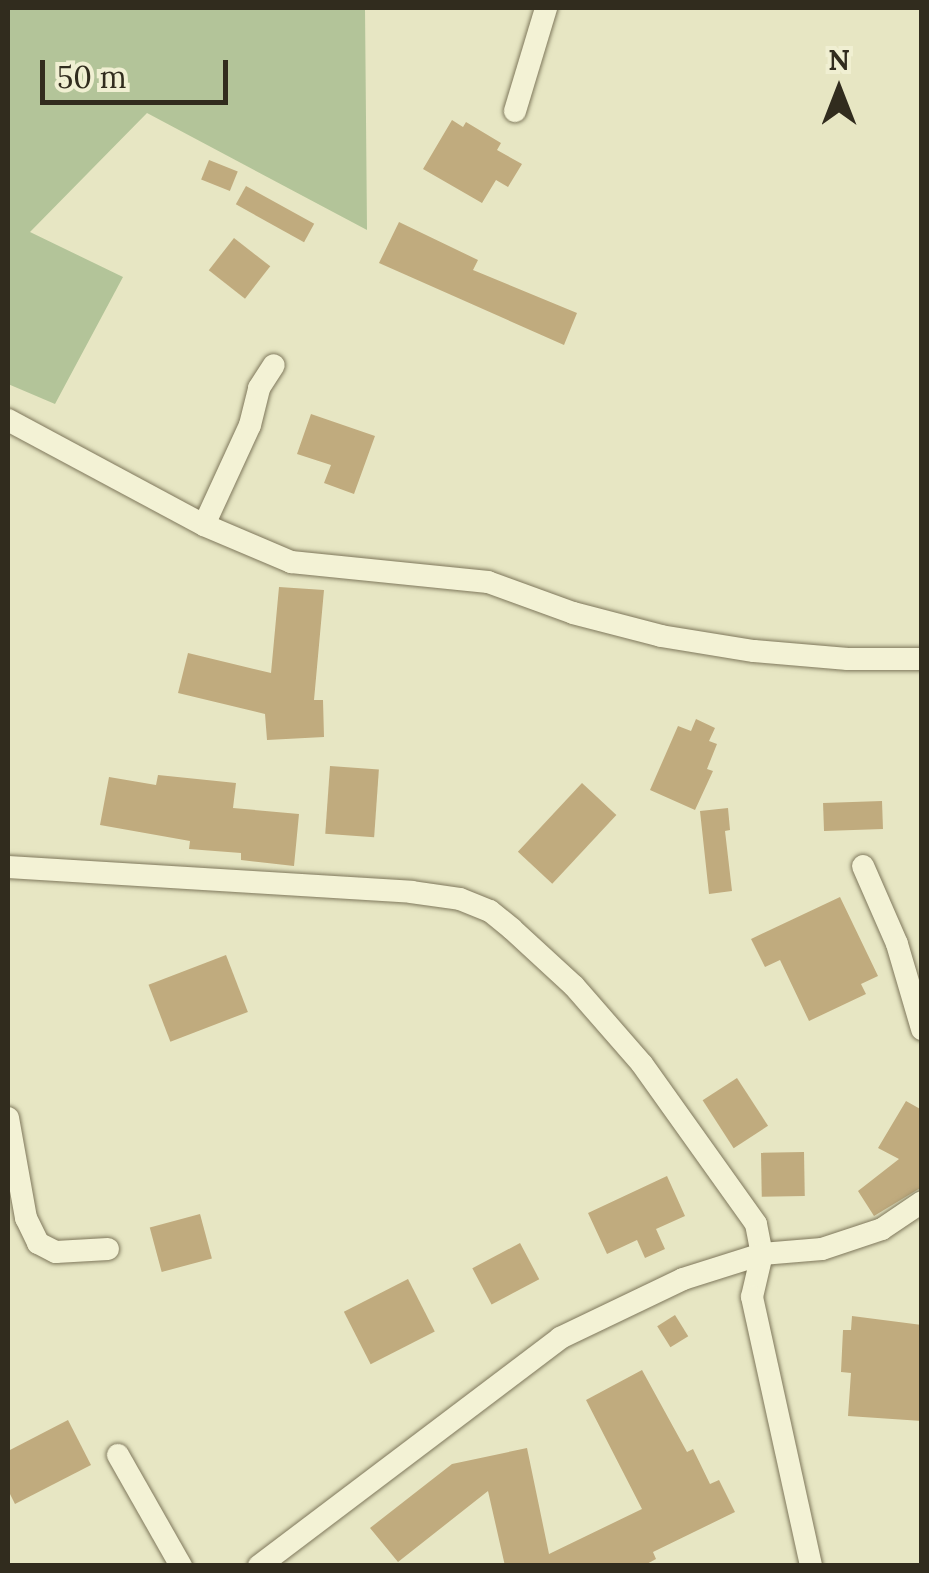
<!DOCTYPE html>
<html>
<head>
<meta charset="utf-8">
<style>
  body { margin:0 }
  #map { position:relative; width:929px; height:1573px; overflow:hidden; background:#e7e6c3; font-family:Lora,serif }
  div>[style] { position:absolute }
  .green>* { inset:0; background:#b3c499 }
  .building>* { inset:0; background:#c0ab7e; transform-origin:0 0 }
  .roads { filter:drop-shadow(0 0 2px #7f785c) drop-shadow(0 0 2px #7f785c) }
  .minor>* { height:22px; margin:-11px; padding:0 11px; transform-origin:11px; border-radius:11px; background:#f3f2d5 }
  span { translate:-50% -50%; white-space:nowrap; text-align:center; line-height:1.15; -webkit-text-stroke:9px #f0efd2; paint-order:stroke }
  .frame { position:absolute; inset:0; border:10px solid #312c1e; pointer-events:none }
  .north { position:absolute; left:789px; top:40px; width:100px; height:100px; -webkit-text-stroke:8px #f0efd2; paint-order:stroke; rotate:0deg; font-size:28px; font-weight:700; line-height:40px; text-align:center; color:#312c1e }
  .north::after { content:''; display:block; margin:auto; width:35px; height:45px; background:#312c1e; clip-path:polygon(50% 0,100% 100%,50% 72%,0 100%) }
  .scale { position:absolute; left:40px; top:60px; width:188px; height:45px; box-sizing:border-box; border:5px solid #312c1e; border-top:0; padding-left:12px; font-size:30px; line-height:35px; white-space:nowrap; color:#312c1e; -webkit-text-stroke:8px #f0efd2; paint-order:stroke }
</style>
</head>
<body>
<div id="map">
  <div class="green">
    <i style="clip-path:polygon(8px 8px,365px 8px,367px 230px,147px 113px,30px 232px,123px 277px,55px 404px,8px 384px)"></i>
  </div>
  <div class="building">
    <i style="clip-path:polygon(452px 120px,463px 127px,466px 122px,501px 143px,497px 150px,522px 164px,508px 187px,496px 180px,482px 203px,423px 169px)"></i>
    <i style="left:209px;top:160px;width:31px;height:21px;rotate:22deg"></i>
    <i style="left:246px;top:186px;width:78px;height:21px;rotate:29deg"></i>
    <i style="clip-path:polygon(399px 222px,478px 260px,473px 270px,577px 313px,564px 345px,379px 263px)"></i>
    <i style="left:234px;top:238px;width:46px;height:41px;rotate:38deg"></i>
    <i style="clip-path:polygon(311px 414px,375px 436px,354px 494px,324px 483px,331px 465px,297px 454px)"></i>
    <i style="clip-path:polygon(279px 587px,324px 590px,314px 700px,323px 700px,324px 737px,267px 740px,265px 714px,178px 693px,188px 653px,271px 673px)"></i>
    <i style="clip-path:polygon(696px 719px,715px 728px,709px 741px,717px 744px,707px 769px,713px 771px,695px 810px,650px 790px,678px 726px,691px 731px)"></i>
    <i style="left:330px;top:766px;width:49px;height:68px;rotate:4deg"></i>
    <i style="clip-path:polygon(158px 775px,236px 783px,233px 808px,299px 814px,294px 866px,241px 860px,241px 853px,189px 849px,190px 841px,100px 825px,109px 777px,156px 785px)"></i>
    <i style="left:582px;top:783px;width:47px;height:94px;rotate:43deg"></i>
    <i style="left:882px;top:801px;width:28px;height:59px;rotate:88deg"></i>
    <i style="clip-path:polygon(728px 808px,730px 830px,725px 831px,732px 891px,709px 894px,700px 811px)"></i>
    <i style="clip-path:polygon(840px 897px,878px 976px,861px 984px,866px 994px,809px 1021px,780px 960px,765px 967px,751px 939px)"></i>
    <i style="left:226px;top:955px;width:61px;height:83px;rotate:69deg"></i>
    <i style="left:737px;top:1078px;width:57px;height:41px;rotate:57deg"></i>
    <i style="clip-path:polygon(906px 1101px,922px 1110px,922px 1187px,874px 1216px,858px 1191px,899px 1159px,878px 1148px)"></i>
    <i style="left:804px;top:1152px;width:44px;height:43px;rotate:89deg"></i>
    <i style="clip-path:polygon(667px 1176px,685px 1216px,656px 1229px,665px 1249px,645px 1258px,637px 1240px,607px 1254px,588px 1213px)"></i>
    <i style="left:200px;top:1214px;width:46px;height:52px;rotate:75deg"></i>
    <i style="left:520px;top:1243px;width:41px;height:54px;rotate:62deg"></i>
    <i style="left:408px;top:1279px;width:59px;height:72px;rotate:63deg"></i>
    <i style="left:675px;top:1315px;width:25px;height:21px;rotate:58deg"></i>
    <i style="clip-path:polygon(852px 1316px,922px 1325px,922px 1421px,848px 1416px,851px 1373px,841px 1372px,843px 1330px,851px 1330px)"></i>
    <i style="clip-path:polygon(642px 1370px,687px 1452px,693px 1449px,710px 1484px,719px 1480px,735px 1512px,653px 1552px,656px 1559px,643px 1566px,505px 1566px,488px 1491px,398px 1562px,370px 1528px,452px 1464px,527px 1448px,549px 1554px,642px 1509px,586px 1400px)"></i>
    <i style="clip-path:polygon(68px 1420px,91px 1465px,15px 1504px,8px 1490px,8px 1451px)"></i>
  </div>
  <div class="roads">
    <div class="minor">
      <i style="left:515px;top:111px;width:108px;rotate:-73.2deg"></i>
      <i style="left:8px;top:420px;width:222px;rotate:28.2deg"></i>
      <i style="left:204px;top:525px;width:95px;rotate:23deg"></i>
      <i style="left:291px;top:562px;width:198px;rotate:5.8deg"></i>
      <i style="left:488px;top:582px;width:90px;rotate:20deg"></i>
      <i style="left:573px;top:613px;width:91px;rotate:14.6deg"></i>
      <i style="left:661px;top:636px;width:94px;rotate:9.2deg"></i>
      <i style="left:754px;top:651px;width:94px;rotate:4.9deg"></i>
      <i style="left:848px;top:659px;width:74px"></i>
      <i style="left:204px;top:525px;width:110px;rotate:-65.3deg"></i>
      <i style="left:250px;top:425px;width:38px;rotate:-76deg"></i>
      <i style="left:259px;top:388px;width:27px;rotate:-57deg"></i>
      <i style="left:863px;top:866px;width:85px;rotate:66.4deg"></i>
      <i style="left:897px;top:944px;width:89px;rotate:73.6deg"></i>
      <i style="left:8px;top:867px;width:404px;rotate:3.5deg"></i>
      <i style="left:411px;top:892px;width:49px;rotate:8.1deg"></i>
      <i style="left:460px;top:899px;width:32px;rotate:22deg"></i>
      <i style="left:490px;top:911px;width:28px;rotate:39deg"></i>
      <i style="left:512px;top:929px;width:84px;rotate:42.6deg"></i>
      <i style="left:574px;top:986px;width:103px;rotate:48.9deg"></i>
      <i style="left:642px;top:1064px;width:196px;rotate:54.5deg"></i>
      <i style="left:756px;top:1224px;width:31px;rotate:79deg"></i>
      <i style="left:762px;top:1254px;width:44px;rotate:103.1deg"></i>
      <i style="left:752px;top:1297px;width:275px;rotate:77.6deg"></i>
      <i style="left:8px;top:1118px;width:102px;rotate:79.8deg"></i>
      <i style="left:26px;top:1218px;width:28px;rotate:64deg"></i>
      <i style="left:38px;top:1243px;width:20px;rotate:27deg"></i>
      <i style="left:56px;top:1252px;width:52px;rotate:-3.3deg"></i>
      <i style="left:118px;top:1455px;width:128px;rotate:60.4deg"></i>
      <i style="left:259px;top:1566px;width:378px;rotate:-37.1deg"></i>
      <i style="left:560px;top:1338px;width:136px;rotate:-25.6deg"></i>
      <i style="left:683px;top:1279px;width:83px;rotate:-17.6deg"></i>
      <i style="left:762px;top:1254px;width:60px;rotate:-4.8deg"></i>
      <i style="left:822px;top:1249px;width:63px;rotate:-18.4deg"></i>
      <i style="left:882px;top:1229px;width:48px;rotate:-34deg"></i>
    </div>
  </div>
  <div class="frame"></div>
  <div class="north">N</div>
  <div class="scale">50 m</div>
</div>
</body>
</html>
